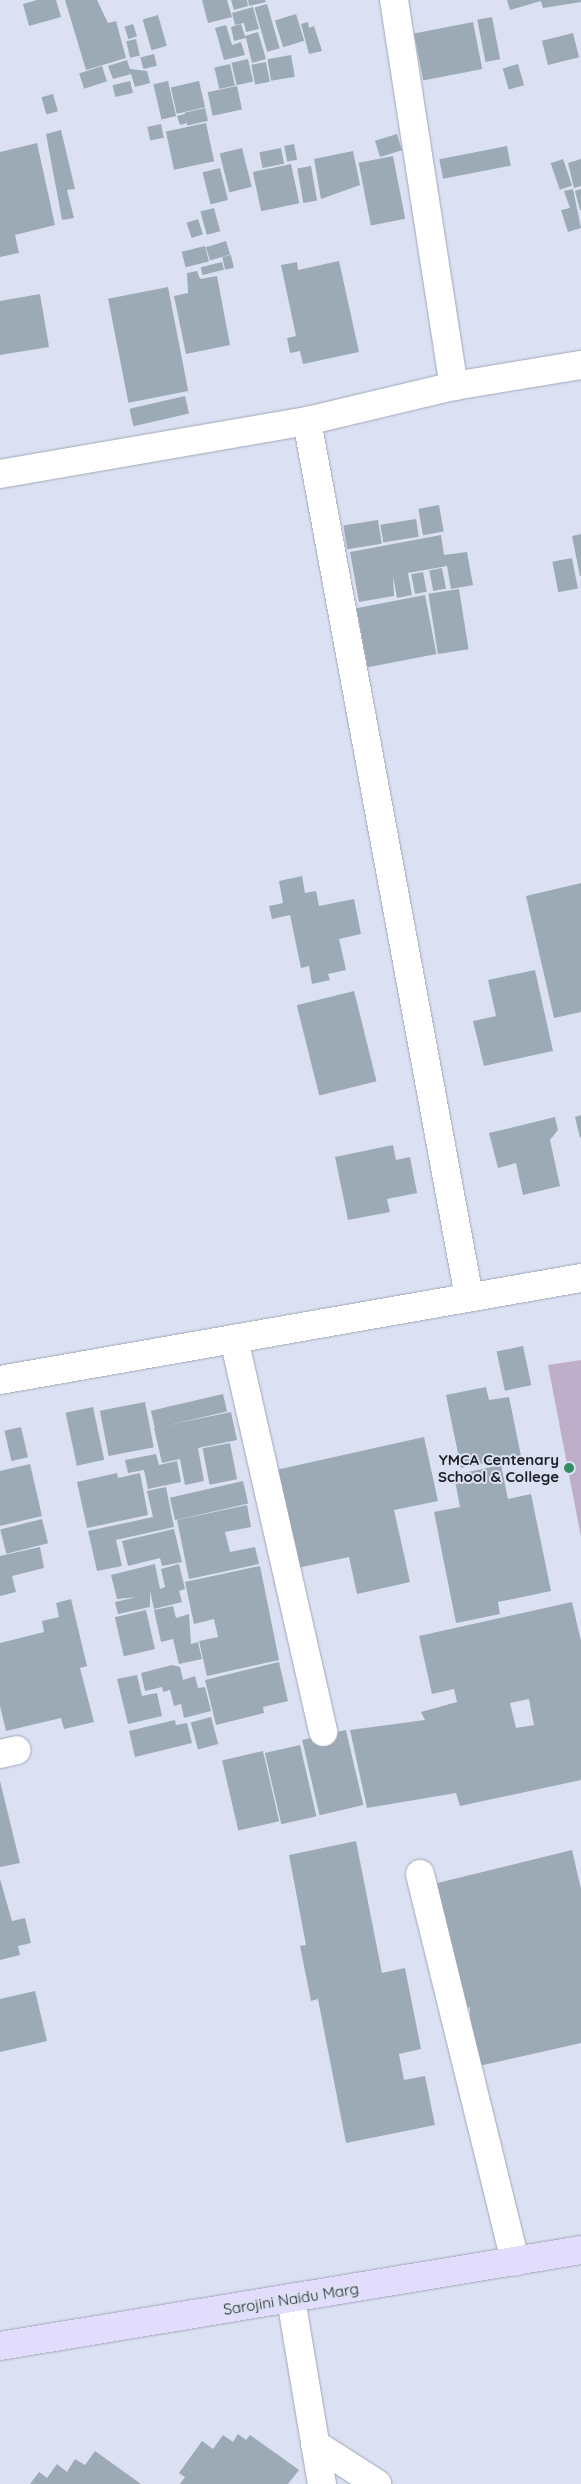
<!DOCTYPE html>
<html>
<head>
<meta charset="utf-8">
<style>
  body { margin:0 }
  #map { position:relative; width:581px; height:2484px; overflow:hidden; background:#dbe1f2; font-family:Quicksand,sans-serif }
  div>[style] { position:absolute }
  .green>* { inset:0; background:#bfaec9 }
  .building>* { inset:0; background:#9caab6; transform-origin:0 0 }
  .roads { filter:drop-shadow(0 0 1px #a1a7b7) drop-shadow(0 0 1px #a1a7b7) }
  .minor>* { height:28px; margin:-14px; padding:0 14px; transform-origin:14px; border-radius:14px; background:#fff }
  .major>* { height:28px; margin:-14px; padding:0 14px; transform-origin:14px; border-radius:14px; background:#e2ddfc }
  .dots>* { width:14px; height:14px; translate:-50% -50%; box-sizing:border-box; border:2px solid #dbe1f2; border-radius:50% }
  span { translate:-50% -50%; white-space:nowrap; text-align:center; line-height:1.15; -webkit-text-stroke:4px #dbe1f2; paint-order:stroke }
  .poi-label { font-size:15px; color:#1e2026; font-weight:700 }
  .right { translate:-100% -50%; text-align:right }
  .street-label { font-size:15px; color:#1e2026 }
</style>
</head>
<body>
<div id="map">
  <div class="green">
    <i style="clip-path:polygon(581px 1360px,581px 1537px,548px 1365px)"></i>
  </div>
  <div class="building">
    <i style="clip-path:polygon(37px 0,56px 0,61px 17px,29px 26px,23px 4px)"></i>
    <i style="clip-path:polygon(65px 0,97px 0,108px 23px,116px 21px,126px 58px,86px 70px)"></i>
    <i style="clip-path:polygon(202px 0,227px 0,232px 17px,208px 23px)"></i>
    <i style="clip-path:polygon(231px 0,247px 0,248px 6px,234px 10px)"></i>
    <i style="clip-path:polygon(248px 0,265px 0,266px 2px,249px 6px)"></i>
    <i style="clip-path:polygon(507px 0,581px 0,581px 2px,543px 8px,541px 1px,510px 10px)"></i>
    <i style="left:267px;top:4px;width:46px;height:13px;rotate:74deg"></i>
    <i style="clip-path:polygon(253px 7px,259px 29px,246px 32px,244px 23px,235px 25px,232px 13px)"></i>
    <i style="left:296px;top:14px;width:28px;height:22px;rotate:73deg"></i>
    <i style="left:158px;top:15px;width:32px;height:16px;rotate:74deg"></i>
    <i style="left:492px;top:17px;width:43px;height:15px;rotate:79deg"></i>
    <i style="clip-path:polygon(308px 22px,309px 28px,314px 26px,322px 51px,309px 54px,301px 24px)"></i>
    <i style="left:473px;top:22px;width:48px;height:60px;rotate:79deg"></i>
    <i style="left:133px;top:24px;width:13px;height:9px;rotate:72deg"></i>
    <i style="clip-path:polygon(241px 24px,245px 36px,258px 32px,266px 59px,252px 63px,246px 38px,234px 41px,231px 27px)"></i>
    <i style="clip-path:polygon(226px 25px,232px 45px,241px 42px,245px 55px,224px 60px,215px 28px)"></i>
    <i style="left:573px;top:33px;width:25px;height:32px;rotate:76deg"></i>
    <i style="left:136px;top:39px;width:17px;height:10px;rotate:77deg"></i>
    <i style="left:154px;top:54px;width:12px;height:14px;rotate:76deg"></i>
    <i style="left:291px;top:55px;width:22px;height:24px;rotate:80deg"></i>
    <i style="left:248px;top:59px;width:23px;height:17px;rotate:77deg"></i>
    <i style="clip-path:polygon(127px 60px,130px 69px,147px 71px,150px 83px,135px 87px,131px 74px,113px 79px,108px 66px)"></i>
    <i style="left:266px;top:62px;width:20px;height:15px;rotate:79deg"></i>
    <i style="left:230px;top:64px;width:22px;height:16px;rotate:77deg"></i>
    <i style="left:518px;top:64px;width:22px;height:16px;rotate:74deg"></i>
    <i style="left:102px;top:66px;width:16px;height:24px;rotate:72deg"></i>
    <i style="left:130px;top:81px;width:12px;height:18px;rotate:76deg"></i>
    <i style="left:168px;top:81px;width:36px;height:15px;rotate:77deg"></i>
    <i style="left:199px;top:81px;width:27px;height:29px;rotate:77deg"></i>
    <i style="left:237px;top:86px;width:24px;height:30px;rotate:78deg"></i>
    <i style="left:53px;top:94px;width:18px;height:12px;rotate:74deg"></i>
    <i style="left:205px;top:108px;width:13px;height:21px;rotate:77deg"></i>
    <i style="clip-path:polygon(185px 114px,187px 123px,180px 125px,177px 116px)"></i>
    <i style="left:206px;top:123px;width:39px;height:41px;rotate:78deg"></i>
    <i style="left:161px;top:124px;width:14px;height:14px;rotate:78deg"></i>
    <i style="clip-path:polygon(61px 130px,75px 189px,67px 190px,74px 218px,62px 220px,46px 134px)"></i>
    <i style="left:397px;top:134px;width:17px;height:23px;rotate:73deg"></i>
    <i style="clip-path:polygon(37px 143px,55px 225px,15px 235px,19px 253px,0 257px,0 152px)"></i>
    <i style="left:294px;top:144px;width:16px;height:10px;rotate:79deg"></i>
    <i style="left:507px;top:146px;width:20px;height:69px;rotate:79deg"></i>
    <i style="left:242px;top:148px;width:40px;height:23px;rotate:76deg"></i>
    <i style="left:281px;top:148px;width:16px;height:22px;rotate:79deg"></i>
    <i style="clip-path:polygon(353px 151px,360px 185px,321px 199px,314px 159px)"></i>
    <i style="left:393px;top:156px;width:64px;height:35px;rotate:79deg"></i>
    <i style="left:563px;top:159px;width:28px;height:13px;rotate:71deg"></i>
    <i style="clip-path:polygon(581px 159px,581px 186px,574px 188px,568px 163px)"></i>
    <i style="left:291px;top:164px;width:40px;height:39px;rotate:78deg"></i>
    <i style="left:311px;top:166px;width:35px;height:14px;rotate:80deg"></i>
    <i style="left:220px;top:168px;width:33px;height:18px;rotate:76deg"></i>
    <i style="clip-path:polygon(573px 189px,581px 228px,568px 232px,561px 210px,570px 208px,564px 191px)"></i>
    <i style="clip-path:polygon(581px 189px,581px 210px,580px 210px,575px 191px)"></i>
    <i style="left:214px;top:208px;width:24px;height:14px;rotate:75deg"></i>
    <i style="left:198px;top:219px;width:16px;height:12px;rotate:72deg"></i>
    <i style="left:226px;top:241px;width:14px;height:21px;rotate:73deg"></i>
    <i style="left:205px;top:246px;width:16px;height:24px;rotate:76deg"></i>
    <i style="left:231px;top:255px;width:13px;height:9px;rotate:77deg"></i>
    <i style="clip-path:polygon(339px 261px,359px 352px,303px 364px,300px 351px,290px 353px,287px 338px,296px 336px,281px 265px,297px 262px,298px 270px)"></i>
    <i style="left:222px;top:262px;width:8px;height:22px;rotate:76deg"></i>
    <i style="clip-path:polygon(197px 271px,200px 279px,217px 276px,230px 345px,186px 354px,174px 296px,188px 293px,187px 273px)"></i>
    <i style="left:168px;top:287px;width:106px;height:61px;rotate:79deg"></i>
    <i style="clip-path:polygon(40px 294px,49px 347px,0 355px,0 301px)"></i>
    <i style="left:185px;top:396px;width:18px;height:57px;rotate:77deg"></i>
    <i style="left:439px;top:505px;width:27px;height:21px;rotate:80deg"></i>
    <i style="left:416px;top:519px;width:18px;height:36px;rotate:81deg"></i>
    <i style="left:378px;top:520px;width:24px;height:35px;rotate:81deg"></i>
    <i style="clip-path:polygon(581px 534px,581px 576px,580px 576px,572px 536px)"></i>
    <i style="clip-path:polygon(441px 535px,444px 555px,467px 552px,473px 585px,451px 589px,447px 566px,408px 573px,412px 595px,397px 598px,393px 576px,394px 596px,359px 602px,350px 552px)"></i>
    <i style="left:572px;top:558px;width:31px;height:20px;rotate:79deg"></i>
    <i style="left:442px;top:568px;width:21px;height:13px;rotate:79deg"></i>
    <i style="left:423px;top:572px;width:20px;height:12px;rotate:79deg"></i>
    <i style="left:459px;top:589px;width:61px;height:31px;rotate:81deg"></i>
    <i style="left:425px;top:595px;width:60px;height:70px;rotate:79deg"></i>
    <i style="clip-path:polygon(302px 876px,305px 893px,316px 891px,319px 906px,354px 899px,361px 934px,339px 939px,346px 970px,328px 974px,330px 980px,312px 984px,309px 966px,301px 968px,290px 915px,272px 919px,269px 906px,283px 903px,279px 881px)"></i>
    <i style="clip-path:polygon(581px 883px,581px 1012px,554px 1018px,526px 896px)"></i>
    <i style="clip-path:polygon(535px 970px,553px 1051px,484px 1066px,473px 1021px,496px 1016px,488px 980px)"></i>
    <i style="left:354px;top:991px;width:93px;height:59px;rotate:76deg"></i>
    <i style="clip-path:polygon(581px 1115px,581px 1137px,580px 1138px,575px 1117px)"></i>
    <i style="clip-path:polygon(555px 1117px,558px 1130px,550px 1140px,560px 1186px,523px 1195px,516px 1163px,498px 1168px,489px 1133px)"></i>
    <i style="clip-path:polygon(393px 1145px,396px 1160px,410px 1157px,417px 1193px,387px 1199px,390px 1212px,348px 1220px,335px 1157px)"></i>
    <i style="left:523px;top:1346px;width:40px;height:27px;rotate:78deg"></i>
    <i style="clip-path:polygon(486px 1387px,489px 1400px,509px 1397px,521px 1456px,461px 1468px,446px 1395px)"></i>
    <i style="left:223px;top:1394px;width:18px;height:74px;rotate:77deg"></i>
    <i style="left:145px;top:1402px;width:46px;height:46px;rotate:79deg"></i>
    <i style="left:93px;top:1407px;width:54px;height:28px;rotate:78deg"></i>
    <i style="clip-path:polygon(231px 1412px,237px 1440px,198px 1448px,204px 1481px,185px 1485px,180px 1459px,162px 1463px,154px 1428px)"></i>
    <i style="left:21px;top:1427px;width:31px;height:17px;rotate:77deg"></i>
    <i style="clip-path:polygon(424px 1437px,438px 1501px,394px 1510px,410px 1582px,357px 1594px,349px 1557px,288px 1570px,267px 1472px)"></i>
    <i style="left:230px;top:1443px;width:37px;height:28px;rotate:79deg"></i>
    <i style="clip-path:polygon(156px 1454px,159px 1465px,177px 1461px,181px 1482px,148px 1489px,144px 1470px,128px 1473px,125px 1460px)"></i>
    <i style="clip-path:polygon(30px 1464px,42px 1516px,0 1526px,0 1471px)"></i>
    <i style="clip-path:polygon(501px 1465px,508px 1499px,531px 1494px,551px 1591px,498px 1602px,500px 1614px,456px 1623px,434px 1512px,460px 1507px,454px 1475px)"></i>
    <i style="clip-path:polygon(117px 1473px,118px 1478px,140px 1473px,148px 1515px,87px 1528px,77px 1482px)"></i>
    <i style="left:243px;top:1481px;width:23px;height:75px;rotate:77deg"></i>
    <i style="clip-path:polygon(166px 1487px,174px 1527px,116px 1540px,122px 1566px,97px 1571px,88px 1531px,153px 1517px,147px 1491px)"></i>
    <i style="clip-path:polygon(247px 1505px,251px 1527px,225px 1532px,230px 1552px,255px 1547px,259px 1564px,189px 1579px,177px 1520px)"></i>
    <i style="left:42px;top:1519px;width:25px;height:43px;rotate:76deg"></i>
    <i style="clip-path:polygon(174px 1529px,182px 1562px,162px 1566px,160px 1558px,128px 1566px,122px 1541px)"></i>
    <i style="clip-path:polygon(40px 1547px,44px 1568px,12px 1576px,16px 1592px,0 1596px,0 1556px)"></i>
    <i style="clip-path:polygon(155px 1564px,160px 1589px,165px 1587px,161px 1569px,179px 1564px,185px 1589px,179px 1591px,182px 1602px,154px 1609px,150px 1591px,150px 1607px,118px 1614px,115px 1602px,137px 1597px,117px 1599px,111px 1575px)"></i>
    <i style="clip-path:polygon(260px 1566px,279px 1660px,207px 1676px,199px 1641px,218px 1637px,214px 1619px,194px 1624px,185px 1582px)"></i>
    <i style="clip-path:polygon(71px 1599px,87px 1666px,80px 1668px,94px 1722px,64px 1729px,61px 1718px,6px 1731px,0 1706px,0 1643px,44px 1632px,42px 1621px,59px 1617px,56px 1603px)"></i>
    <i style="clip-path:polygon(evenodd,572px 1602px,581px 1641px,581px 1780px,460px 1806px,456px 1793px,367px 1808px,350px 1730px,425px 1720px,421px 1712px,457px 1702px,454px 1689px,432px 1694px,419px 1636px,572px 1602px,529px 1699px,534px 1725px,516px 1728px,510px 1703px,529px 1699px)"></i>
    <i style="clip-path:polygon(173px 1606px,176px 1618px,189px 1614px,191px 1644px,198px 1642px,202px 1659px,179px 1664px,173px 1639px,161px 1642px,154px 1610px)"></i>
    <i style="left:146px;top:1610px;width:40px;height:32px;rotate:77deg"></i>
    <i style="clip-path:polygon(279px 1662px,288px 1701px,263px 1707px,264px 1713px,216px 1725px,205px 1680px)"></i>
    <i style="clip-path:polygon(172px 1665px,180px 1667px,183px 1680px,195px 1676px,198px 1688px,205px 1687px,211px 1711px,184px 1718px,181px 1704px,174px 1706px,170px 1690px,163px 1692px,162px 1687px,145px 1691px,141px 1673px)"></i>
    <i style="clip-path:polygon(137px 1675px,142px 1696px,157px 1693px,162px 1716px,128px 1724px,117px 1679px)"></i>
    <i style="left:211px;top:1717px;width:28px;height:21px;rotate:75deg"></i>
    <i style="clip-path:polygon(175px 1720px,176px 1725px,187px 1723px,192px 1743px,135px 1757px,129px 1731px)"></i>
    <i style="left:346px;top:1730px;width:77px;height:45px;rotate:77deg"></i>
    <i style="left:300px;top:1745px;width:73px;height:36px;rotate:77deg"></i>
    <i style="left:263px;top:1751px;width:72px;height:42px;rotate:77deg"></i>
    <i style="clip-path:polygon(0 1781px,20px 1863px,0 1867px)"></i>
    <i style="clip-path:polygon(356px 1841px,382px 1973px,405px 1968px,421px 2049px,399px 2054px,404px 2080px,425px 2076px,435px 2125px,346px 2143px,318px 1999px,311px 2001px,300px 1946px,306px 1945px,289px 1855px)"></i>
    <i style="clip-path:polygon(572px 1850px,581px 1889px,581px 2043px,470px 2068px,470px 2007px,452px 2011px,421px 1887px)"></i>
    <i style="clip-path:polygon(0 1879px,12px 1921px,25px 1918px,31px 1943px,18px 1946px,20px 1955px,0 1960px)"></i>
    <i style="clip-path:polygon(35px 1991px,47px 2041px,0 2052px,0 1999px)"></i>
    <i style="clip-path:polygon(238px 2434px,246px 2440px,250px 2435px,299px 2470px,288px 2484px,180px 2484px,185px 2477px,179px 2473px,202px 2441px,213px 2449px,223px 2435px,233px 2442px)"></i>
    <i style="clip-path:polygon(95px 2451px,141px 2484px,30px 2484px,39px 2472px,47px 2478px,57px 2464px,67px 2472px,75px 2459px,85px 2465px)"></i>
  </div>
  <div class="roads">
    <div class="minor">
      <i style="left:394px;top:0;width:391px;rotate:81.2deg"></i>
      <i style="left:307px;top:421px;width:891px;rotate:79.52deg"></i>
      <i style="left:0;top:474px;width:312px;rotate:-9.8deg"></i>
      <i style="left:307px;top:421px;width:151px;rotate:-13.4deg"></i>
      <i style="left:454px;top:386px;width:129px;rotate:-9.4deg"></i>
      <i style="left:234px;top:1339px;width:403px;rotate:77.2deg"></i>
      <i style="left:0;top:1380px;width:590px;rotate:-9.96deg"></i>
      <i style="left:0;top:1754px;width:17px;rotate:-13deg"></i>
      <i style="left:420px;top:1874px;width:399px;rotate:76.2deg"></i>
      <i style="left:291px;top:2299px;width:188px;rotate:80.5deg"></i>
      <i style="left:315px;top:2444px;width:74px;rotate:32.8deg"></i>
    </div>
    <div class="major">
      <i style="left:0;top:2346px;width:589px;rotate:-9.38deg"></i>
    </div>
  </div>
  <div class="dots">
    <i style="left:569px;top:1468px;background:#368d61"></i>
  </div>
  <div class="poi-label">
    <span class="right" style="left:559px;top:1468px">YMCA Centenary<br>School &amp; College</span>
  </div>
  <div class="street-label">
    <span style="left:291px;top:2299px;rotate:-9deg">Sarojini Naidu Marg</span>
  </div>
</div>
</body>
</html>
